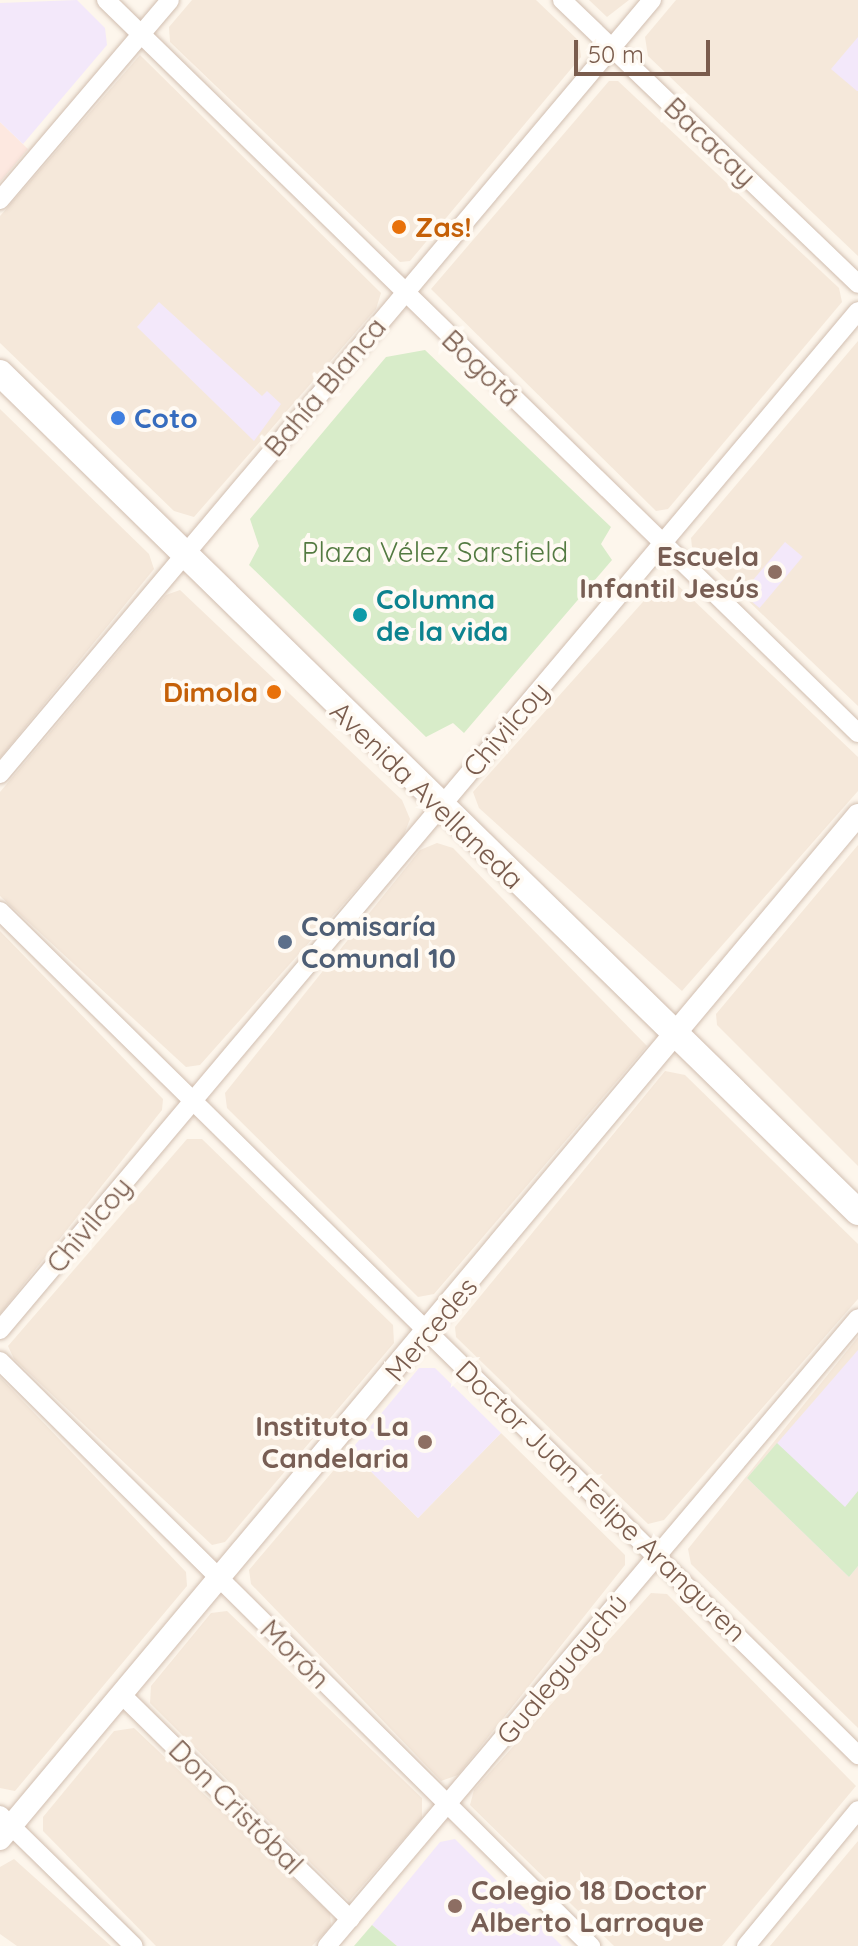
<!DOCTYPE html>
<html>
<head>
<meta charset="utf-8">
<style>
  body { margin:0 }
  #map { position:relative; width:858px; height:1946px; overflow:hidden; background:#fdf6ec; font-family:Quicksand,sans-serif }
  div>[style] { position:absolute }
  .residential>* { inset:0; background:#f5e8da }
  .commercial>* { inset:0; background:#fde8e0 }
  .education>* { inset:0; background:#f3e8fa; transform-origin:0 0 }
  .green>* { inset:0; background:#d8ecc9 }
  .roads { filter:drop-shadow(0 0 2px #d1beb0) drop-shadow(0 0 2px #d1beb0) }
  .minor>* { height:18px; margin:-9px; padding:0 9px; transform-origin:9px; border-radius:9px; background:#fff }
  .tertiary>* { height:22px; margin:-11px; padding:0 11px; transform-origin:11px; border-radius:11px; background:#fff }
  .secondary>* { height:26px; margin:-13px; padding:0 13px; transform-origin:13px; border-radius:13px; background:#fff }
  .dots>* { width:22px; height:22px; translate:-50% -50%; box-sizing:border-box; border:4px solid #fffaf3; border-radius:50% }
  span { translate:-50% -50%; white-space:nowrap; text-align:center; line-height:1.15; -webkit-text-stroke:8px #fffaf3; paint-order:stroke }
  .street-label { font-size:28px; color:#7a5c4d }
  .food-label { font-size:28px; color:#c56008; font-weight:700 }
  .left { translate:0 -50%; text-align:left }
  .right { translate:-100% -50%; text-align:right }
  .shop-label { font-size:28px; color:#366cbe; font-weight:700 }
  .park-label { font-size:28px; color:#537a41 }
  .education-label { font-size:28px; color:#785e54; font-weight:700 }
  .culture-label { font-size:28px; color:#0d838f; font-weight:700 }
  .service-label { font-size:28px; color:#4e5e75; font-weight:700 }
  .scale { position:absolute; left:574px; top:40px; width:136px; height:36px; box-sizing:border-box; border:4px solid #7a5c4d; border-top:0; padding-left:10px; font-size:24px; line-height:28px; white-space:nowrap; color:#7a5c4d; -webkit-text-stroke:6px #fffaf3; paint-order:stroke }
</style>
</head>
<body>
<div id="map">
  <div class="residential">
    <i style="clip-path:polygon(192px 0,536px 0,579px 41px,581px 57px,410px 261px,400px 262px,170px 42px,169px 27px)"></i>
    <i style="clip-path:polygon(589px 0,629px 0,607px 17px)"></i>
    <i style="clip-path:polygon(676px 0,858px 0,858px 256px,648px 56px,645px 37px)"></i>
    <i style="clip-path:polygon(140px 55px,381px 293px,376px 309px,194px 517px,174px 511px,0 343px,0 216px)"></i>
    <i style="clip-path:polygon(609px 81px,618px 81px,839px 288px,842px 302px,668px 509px,656px 511px,431px 289px)"></i>
    <i style="clip-path:polygon(858px 341px,858px 706px,692px 547px,691px 538px)"></i>
    <i style="clip-path:polygon(0 409px,149px 554px,154px 569px,0 758px)"></i>
    <i style="clip-path:polygon(667px 575px,858px 757px,858px 791px,682px 991px,479px 808px,473px 792px)"></i>
    <i style="clip-path:polygon(180px 590px,402px 800px,410px 819px,403px 837px,200px 1065px,186px 1067px,0 896px,0 792px,166px 595px)"></i>
    <i style="clip-path:polygon(437px 843px,453px 848px,647px 1046px,434px 1294px,418px 1297px,227px 1108px,225px 1093px,420px 850px)"></i>
    <i style="clip-path:polygon(858px 845px,858px 1166px,717px 1025px,716px 1014px)"></i>
    <i style="clip-path:polygon(0 931px,163px 1099px,162px 1110px,0 1314px)"></i>
    <i style="clip-path:polygon(665px 1071px,685px 1075px,858px 1244px,858px 1299px,664px 1520px,648px 1524px,456px 1337px,455px 1327px)"></i>
    <i style="clip-path:polygon(187px 1139px,202px 1139px,393px 1325px,394px 1343px,225px 1542px,212px 1545px,14px 1359px,8px 1346px)"></i>
    <i style="clip-path:polygon(858px 1337px,858px 1728px,691px 1564px,688px 1549px)"></i>
    <i style="clip-path:polygon(0 1377px,186px 1572px,187px 1586px,15px 1791px,0 1788px)"></i>
    <i style="clip-path:polygon(501px 1433px,625px 1555px,625px 1565px,458px 1775px,441px 1781px,251px 1584px,249px 1570px,350px 1451px,418px 1518px)"></i>
    <i style="clip-path:polygon(651px 1593px,667px 1594px,856px 1786px,722px 1946px,614px 1946px,470px 1805px,474px 1790px)"></i>
    <i style="clip-path:polygon(227px 1611px,422px 1798px,422px 1818px,349px 1901px,150px 1703px,151px 1686px,211px 1613px)"></i>
    <i style="clip-path:polygon(134px 1728px,330px 1913px,331px 1926px,312px 1946px,156px 1946px,43px 1831px,43px 1817px,114px 1731px)"></i>
    <i style="clip-path:polygon(858px 1841px,858px 1946px,770px 1946px)"></i>
    <i style="clip-path:polygon(14px 1859px,111px 1946px,17px 1946px,0 1934px,0 1867px)"></i>
  </div>
  <div class="commercial">
    <i style="clip-path:polygon(0 122px,28px 149px,0 182px)"></i>
  </div>
  <div class="education">
    <i style="clip-path:polygon(77px 0,105px 28px,107px 45px,23px 144px,0 122px,0 3px)"></i>
    <i style="clip-path:polygon(858px 37px,858px 91px,857px 91px,831px 69px)"></i>
    <i style="clip-path:polygon(159px 302px,262px 396px,267px 391px,281px 404px,254px 441px,137px 327px)"></i>
    <i style="left:785px;top:542px;width:23px;height:67px;rotate:40deg"></i>
    <i style="clip-path:polygon(858px 1350px,858px 1566px,849px 1577px,747px 1478px)"></i>
    <i style="clip-path:polygon(419px 1368px,435px 1368px,501px 1433px,418px 1518px,350px 1451px)"></i>
    <i style="clip-path:polygon(455px 1839px,562px 1946px,397px 1946px,372px 1925px,440px 1842px)"></i>
  </div>
  <div class="green">
    <i style="clip-path:polygon(425px 350px,611px 527px,601px 544px,612px 560px,464px 733px,453px 723px,426px 737px,249px 565px,259px 546px,250px 519px,386px 357px)"></i>
    <i style="clip-path:polygon(777px 1443px,845px 1507px,858px 1491px,858px 1566px,849px 1577px,747px 1478px)"></i>
    <i style="clip-path:polygon(372px 1925px,397px 1946px,354px 1946px)"></i>
  </div>
  <div class="roads">
    <div class="minor">
      <i style="left:106px;top:0;width:1050px;rotate:44.27deg"></i>
      <i style="left:562px;top:0;width:410px;rotate:43.8deg"></i>
      <i style="left:0;top:200px;width:262px;rotate:-49.6deg"></i>
      <i style="left:0;top:774px;width:1012px;rotate:-49.89deg"></i>
      <i style="left:0;top:911px;width:1204px;rotate:44.53deg"></i>
      <i style="left:0;top:1330px;width:1332px;rotate:-49.9deg"></i>
      <i style="left:0;top:1361px;width:832px;rotate:44.71deg"></i>
      <i style="left:122px;top:1695px;width:320px;rotate:44.5deg"></i>
      <i style="left:0;top:1815px;width:187px;rotate:44.4deg"></i>
      <i style="left:327px;top:1946px;width:822px;rotate:-49.78deg"></i>
      <i style="left:746px;top:1946px;width:176px;rotate:-50.5deg"></i>
    </div>
    <div class="tertiary">
      <i style="left:0;top:1839px;width:1336px;rotate:-50.04deg"></i>
    </div>
    <div class="secondary">
      <i style="left:0;top:373px;width:1200px;rotate:44.36deg"></i>
    </div>
  </div>
  <div class="dots">
    <i style="left:399px;top:227px;background:#e8710a"></i>
    <i style="left:118px;top:418px;background:#3f7fe0"></i>
    <i style="left:775px;top:572px;background:#8d6e63"></i>
    <i style="left:360px;top:615px;background:#0f9aa8"></i>
    <i style="left:274px;top:692px;background:#e8710a"></i>
    <i style="left:285px;top:942px;background:#5c6f8a"></i>
    <i style="left:425px;top:1442px;background:#8d6e63"></i>
    <i style="left:455px;top:1906px;background:#8d6e63"></i>
  </div>
  <div class="street-label">
    <span style="left:710px;top:142px;rotate:44deg">Bacacay</span>
    <span style="left:481px;top:368px;rotate:44deg">Bogotá</span>
    <span style="left:325px;top:387px;rotate:-50deg">Bahía Blanca</span>
    <span style="left:506px;top:729px;rotate:-49deg">Chivilcoy</span>
    <span style="left:427px;top:795px;rotate:44deg">Avenida Avellaneda</span>
    <span style="left:89px;top:1225px;rotate:-50deg">Chivilcoy</span>
    <span style="left:431px;top:1329px;rotate:-50deg">Mercedes</span>
    <span style="left:601px;top:1501px;rotate:44deg">Doctor Juan Felipe Aranguren</span>
    <span style="left:295px;top:1654px;rotate:45deg">Morón</span>
    <span style="left:562px;top:1669px;rotate:-50deg">Gualeguaychú</span>
    <span style="left:236px;top:1807px;rotate:45deg">Don Cristóbal</span>
  </div>
  <div class="food-label">
    <span class="left" style="left:415px;top:227px">Zas!</span>
    <span class="right" style="left:258px;top:692px">Dimola</span>
  </div>
  <div class="shop-label">
    <span class="left" style="left:134px;top:418px">Coto</span>
  </div>
  <div class="park-label">
    <span style="left:435px;top:552px">Plaza Vélez Sarsfield</span>
  </div>
  <div class="education-label">
    <span class="right" style="left:759px;top:572px">Escuela<br>Infantil Jesús</span>
    <span class="right" style="left:409px;top:1442px">Instituto La<br>Candelaria</span>
    <span class="left" style="left:471px;top:1906px">Colegio 18 Doctor<br>Alberto Larroque</span>
  </div>
  <div class="culture-label">
    <span class="left" style="left:376px;top:615px">Columna<br>de la vida</span>
  </div>
  <div class="service-label">
    <span class="left" style="left:301px;top:942px">Comisaría<br>Comunal 10</span>
  </div>
  <div class="scale">50 m</div>
</div>
</body>
</html>
